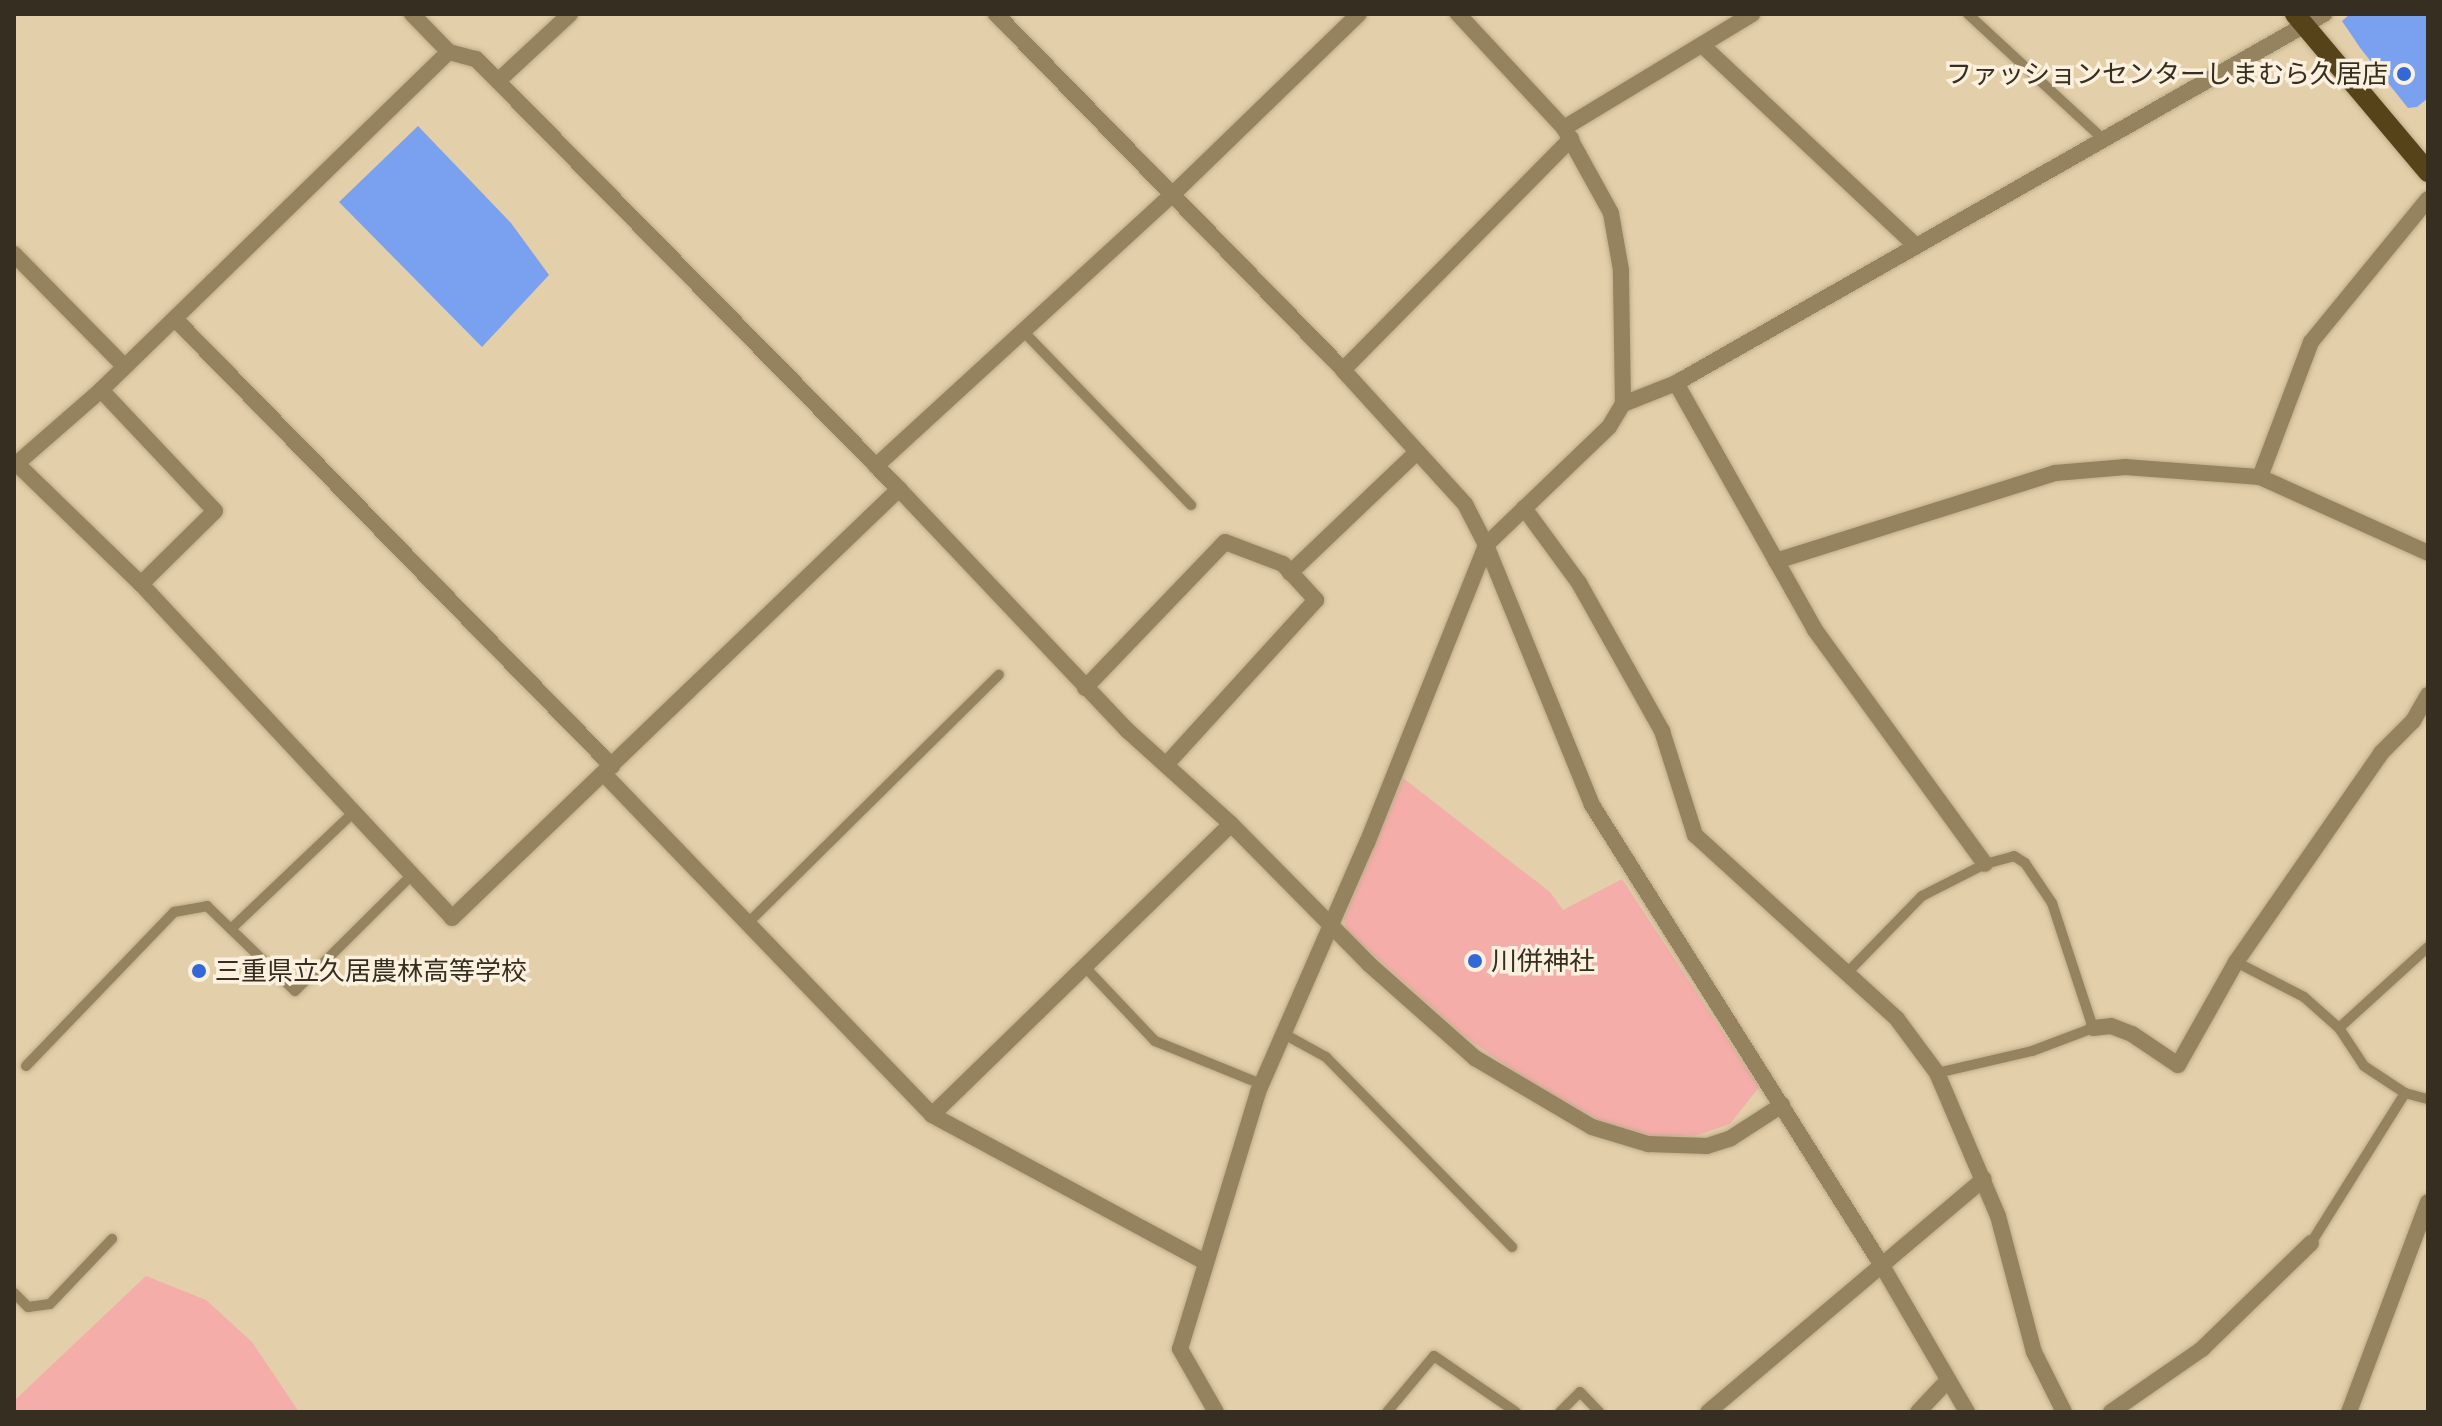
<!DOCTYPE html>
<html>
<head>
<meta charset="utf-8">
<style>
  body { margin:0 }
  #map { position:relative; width:2442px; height:1426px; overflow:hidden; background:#e3cfa9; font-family:"Open Sans","Noto Sans JP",sans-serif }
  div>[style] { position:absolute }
  .green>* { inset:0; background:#f5ada9 }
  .building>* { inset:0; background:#79a1f0 }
  .roads { filter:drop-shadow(0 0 2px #bdac8b) drop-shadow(0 0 2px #bdac8b) }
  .service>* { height:10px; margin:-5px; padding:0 5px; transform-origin:5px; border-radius:5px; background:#95825e }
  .minor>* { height:16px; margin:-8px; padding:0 8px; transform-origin:8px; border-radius:8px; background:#95825e }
  .tertiary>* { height:16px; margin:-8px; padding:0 8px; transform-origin:8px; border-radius:8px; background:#95825e }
  .primary>* { height:20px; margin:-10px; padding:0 10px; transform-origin:10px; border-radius:10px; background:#57431a }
  .dots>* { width:22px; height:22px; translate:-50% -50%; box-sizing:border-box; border:4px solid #fbf1de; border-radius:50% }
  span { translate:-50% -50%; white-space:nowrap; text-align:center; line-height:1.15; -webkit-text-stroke:7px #fbf1de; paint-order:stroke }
  .poi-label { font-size:26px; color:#362e20 }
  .right { translate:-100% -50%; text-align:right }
  .left { translate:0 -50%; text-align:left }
  .frame { position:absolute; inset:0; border:16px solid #362e20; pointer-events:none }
</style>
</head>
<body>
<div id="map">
  <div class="green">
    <i style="clip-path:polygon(1403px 778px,1550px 892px,1563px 910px,1622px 879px,1759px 1087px,1730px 1124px,1698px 1135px,1657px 1137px,1606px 1124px,1530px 1082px,1464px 1036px,1346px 930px,1344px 918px)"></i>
    <i style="clip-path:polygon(146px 1276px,206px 1300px,252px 1342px,299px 1412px,14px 1412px,14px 1401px)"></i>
  </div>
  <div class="building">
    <i style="clip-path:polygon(2350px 14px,2428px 14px,2428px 98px,2417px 107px,2408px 108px,2361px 49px,2342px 21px)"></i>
    <i style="clip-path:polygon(418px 126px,511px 223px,549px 275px,482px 347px,339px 202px)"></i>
  </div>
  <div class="roads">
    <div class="service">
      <i style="left:1968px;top:14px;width:184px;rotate:42.8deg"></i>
      <i style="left:1023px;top:331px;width:242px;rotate:46deg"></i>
      <i style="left:748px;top:923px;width:353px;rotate:-44.7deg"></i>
      <i style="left:231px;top:929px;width:170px;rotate:-43.6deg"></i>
      <i style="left:2236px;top:962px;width:76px;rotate:27.2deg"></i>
      <i style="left:2304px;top:997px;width:47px;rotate:41.5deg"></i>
      <i style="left:2339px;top:1028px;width:45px;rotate:56.7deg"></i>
      <i style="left:2364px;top:1066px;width:49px;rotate:33.4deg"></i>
      <i style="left:2405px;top:1093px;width:24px;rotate:15deg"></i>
      <i style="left:1084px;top:966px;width:103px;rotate:46.6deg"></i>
      <i style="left:1155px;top:1041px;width:114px;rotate:22.1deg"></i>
      <i style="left:1847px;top:973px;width:107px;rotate:-45.8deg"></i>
      <i style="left:1922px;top:896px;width:71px;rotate:-26.9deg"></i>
      <i style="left:1985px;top:864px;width:30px;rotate:-15deg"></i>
      <i style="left:2014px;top:856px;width:13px;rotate:32deg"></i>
      <i style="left:2025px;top:863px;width:48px;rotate:56deg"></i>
      <i style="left:2052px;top:903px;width:132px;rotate:71.8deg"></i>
      <i style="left:2093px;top:1028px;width:65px;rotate:159.3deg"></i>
      <i style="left:2032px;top:1051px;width:98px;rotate:167deg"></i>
      <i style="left:2339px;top:1028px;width:120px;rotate:-42.3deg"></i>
      <i style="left:1284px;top:1034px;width:48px;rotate:28.7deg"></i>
      <i style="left:1326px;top:1057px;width:266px;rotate:45.6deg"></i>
      <i style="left:26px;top:1066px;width:214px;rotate:-46.1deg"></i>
      <i style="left:174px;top:912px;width:34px;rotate:-10deg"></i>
      <i style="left:207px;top:906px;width:122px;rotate:44deg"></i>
      <i style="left:295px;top:991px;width:165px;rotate:-44.8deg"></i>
      <i style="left:2311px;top:1243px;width:177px;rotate:-57.9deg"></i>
      <i style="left:14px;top:1293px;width:20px;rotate:45deg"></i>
      <i style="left:28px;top:1307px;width:22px;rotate:-8deg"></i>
      <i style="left:50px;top:1304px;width:90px;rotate:-46.4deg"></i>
      <i style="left:1387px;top:1412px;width:73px;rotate:-50deg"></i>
      <i style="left:1434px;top:1356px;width:99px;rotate:34.3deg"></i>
      <i style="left:1560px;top:1412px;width:28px;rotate:-45deg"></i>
      <i style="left:1580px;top:1392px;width:28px;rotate:46deg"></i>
    </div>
    <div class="minor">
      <i style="left:996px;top:14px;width:497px;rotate:45.7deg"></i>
      <i style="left:1343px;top:370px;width:181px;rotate:47.7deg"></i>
      <i style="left:1465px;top:504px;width:46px;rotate:62.9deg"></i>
      <i style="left:1702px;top:45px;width:292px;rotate:43.2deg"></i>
      <i style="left:498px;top:81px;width:98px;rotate:-42.9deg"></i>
      <i style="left:1564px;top:128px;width:220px;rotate:-31.2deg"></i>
      <i style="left:14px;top:254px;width:158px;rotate:45.5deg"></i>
      <i style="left:175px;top:319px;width:625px;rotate:45.65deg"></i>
      <i style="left:1343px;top:370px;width:325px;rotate:-45.4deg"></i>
      <i style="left:1676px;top:383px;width:283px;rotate:60.6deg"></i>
      <i style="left:1815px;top:630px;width:289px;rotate:54deg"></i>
      <i style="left:101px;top:390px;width:166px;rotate:46.7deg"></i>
      <i style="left:215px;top:511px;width:104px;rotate:135.4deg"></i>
      <i style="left:1623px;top:404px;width:57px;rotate:-21.6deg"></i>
      <i style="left:1676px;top:383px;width:746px;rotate:-29.66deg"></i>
      <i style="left:16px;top:463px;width:174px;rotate:44.1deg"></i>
      <i style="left:141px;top:584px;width:456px;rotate:47deg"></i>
      <i style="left:452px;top:918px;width:620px;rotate:-43.82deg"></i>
      <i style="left:14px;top:466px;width:116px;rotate:-41.1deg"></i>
      <i style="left:101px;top:390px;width:485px;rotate:-44.2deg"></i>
      <i style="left:449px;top:52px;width:28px;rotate:15deg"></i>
      <i style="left:476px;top:59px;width:603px;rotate:45.47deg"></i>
      <i style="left:899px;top:489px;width:332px;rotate:46.6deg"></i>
      <i style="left:1127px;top:730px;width:140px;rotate:42.1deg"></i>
      <i style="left:1231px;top:824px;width:197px;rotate:45.4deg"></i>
      <i style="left:1369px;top:964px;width:142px;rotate:41.6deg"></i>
      <i style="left:1475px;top:1058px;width:136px;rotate:30.5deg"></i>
      <i style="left:1592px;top:1127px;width:59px;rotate:16.9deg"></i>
      <i style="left:1648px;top:1144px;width:59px;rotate:1.9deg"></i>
      <i style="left:1707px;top:1146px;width:25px;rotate:-18deg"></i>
      <i style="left:1731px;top:1138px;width:61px;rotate:-32.9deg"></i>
      <i style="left:876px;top:466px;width:401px;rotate:-42.5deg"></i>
      <i style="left:1172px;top:195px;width:260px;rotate:-44.1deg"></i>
      <i style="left:2260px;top:477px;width:144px;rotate:-69.3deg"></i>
      <i style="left:2311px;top:342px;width:185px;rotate:-50.7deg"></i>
      <i style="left:1524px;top:508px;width:93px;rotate:53.7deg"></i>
      <i style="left:1579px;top:583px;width:170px;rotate:60.7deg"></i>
      <i style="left:1662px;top:731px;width:109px;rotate:72.4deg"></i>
      <i style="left:1695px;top:835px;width:273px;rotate:42.3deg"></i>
      <i style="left:1897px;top:1019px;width:67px;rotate:53.5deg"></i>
      <i style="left:1937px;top:1073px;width:155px;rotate:66.9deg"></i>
      <i style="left:1998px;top:1216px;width:141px;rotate:75.2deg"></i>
      <i style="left:2034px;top:1352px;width:67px;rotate:63.4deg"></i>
      <i style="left:1776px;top:561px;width:293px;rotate:-17.5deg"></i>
      <i style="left:2055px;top:473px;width:71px;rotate:-4.8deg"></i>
      <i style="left:2126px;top:467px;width:134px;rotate:4.3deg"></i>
      <i style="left:2260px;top:477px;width:184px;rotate:24.3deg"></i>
      <i style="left:1290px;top:573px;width:175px;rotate:-43.6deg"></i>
      <i style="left:1085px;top:688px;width:202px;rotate:-46.2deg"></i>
      <i style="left:1225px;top:542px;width:62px;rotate:20.8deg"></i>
      <i style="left:1283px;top:564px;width:49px;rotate:47.5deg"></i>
      <i style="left:1316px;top:600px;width:223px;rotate:132.3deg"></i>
      <i style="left:604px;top:774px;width:473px;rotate:46.1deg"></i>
      <i style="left:932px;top:1115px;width:310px;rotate:28.3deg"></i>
      <i style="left:2093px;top:1028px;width:18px;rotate:-6deg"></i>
      <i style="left:2111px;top:1026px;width:22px;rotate:21deg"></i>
      <i style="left:2132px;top:1034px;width:55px;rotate:34deg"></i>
      <i style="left:2178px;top:1065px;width:118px;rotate:-60.6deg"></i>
      <i style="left:2236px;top:962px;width:254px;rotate:-55.2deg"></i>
      <i style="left:2381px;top:753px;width:45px;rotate:-45deg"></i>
      <i style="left:2413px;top:721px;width:30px;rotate:-60deg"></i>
      <i style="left:932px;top:1115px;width:417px;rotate:-44.2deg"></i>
      <i style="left:1216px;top:1412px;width:73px;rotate:-119.7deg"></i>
      <i style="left:1180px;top:1349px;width:269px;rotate:-73.1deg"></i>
      <i style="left:1258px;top:1092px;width:272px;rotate:-66.4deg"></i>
      <i style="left:1367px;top:843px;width:321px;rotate:-68.2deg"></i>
      <i style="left:1486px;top:545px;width:170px;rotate:-43.8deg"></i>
      <i style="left:1609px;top:427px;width:27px;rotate:-59deg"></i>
      <i style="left:1623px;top:404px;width:134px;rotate:-90.9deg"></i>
      <i style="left:1621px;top:270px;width:58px;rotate:-100deg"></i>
      <i style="left:1611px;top:213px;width:97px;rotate:-118.9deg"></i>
      <i style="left:1564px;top:128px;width:156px;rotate:-132.9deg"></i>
      <i style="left:1708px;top:1412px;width:361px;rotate:-40.2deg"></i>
      <i style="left:1918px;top:1412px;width:44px;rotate:-46.8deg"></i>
      <i style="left:2111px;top:1412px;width:111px;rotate:-34.7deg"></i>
      <i style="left:2202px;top:1349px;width:152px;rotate:-44.2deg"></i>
    </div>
    <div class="tertiary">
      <i style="left:412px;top:14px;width:53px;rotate:45.8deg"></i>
      <i style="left:1486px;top:545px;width:281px;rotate:67.8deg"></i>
      <i style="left:1592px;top:805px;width:542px;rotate:57.8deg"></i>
      <i style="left:1881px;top:1264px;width:171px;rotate:59.8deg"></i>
      <i style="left:2349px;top:1412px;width:224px;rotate:-69.4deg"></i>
    </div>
    <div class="primary">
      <i style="left:2295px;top:14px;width:207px;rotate:49.9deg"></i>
    </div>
  </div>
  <div class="dots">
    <i style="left:2404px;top:74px;background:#3368d7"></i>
    <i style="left:1475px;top:961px;background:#3368d7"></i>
    <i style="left:199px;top:971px;background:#3368d7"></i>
  </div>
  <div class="poi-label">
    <span class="right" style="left:2388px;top:74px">ファッションセンターしまむら久居店</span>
    <span class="left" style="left:1491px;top:961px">川併神社</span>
    <span class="left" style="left:215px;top:971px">三重県立久居農林高等学校</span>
  </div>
  <div class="frame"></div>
</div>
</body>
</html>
